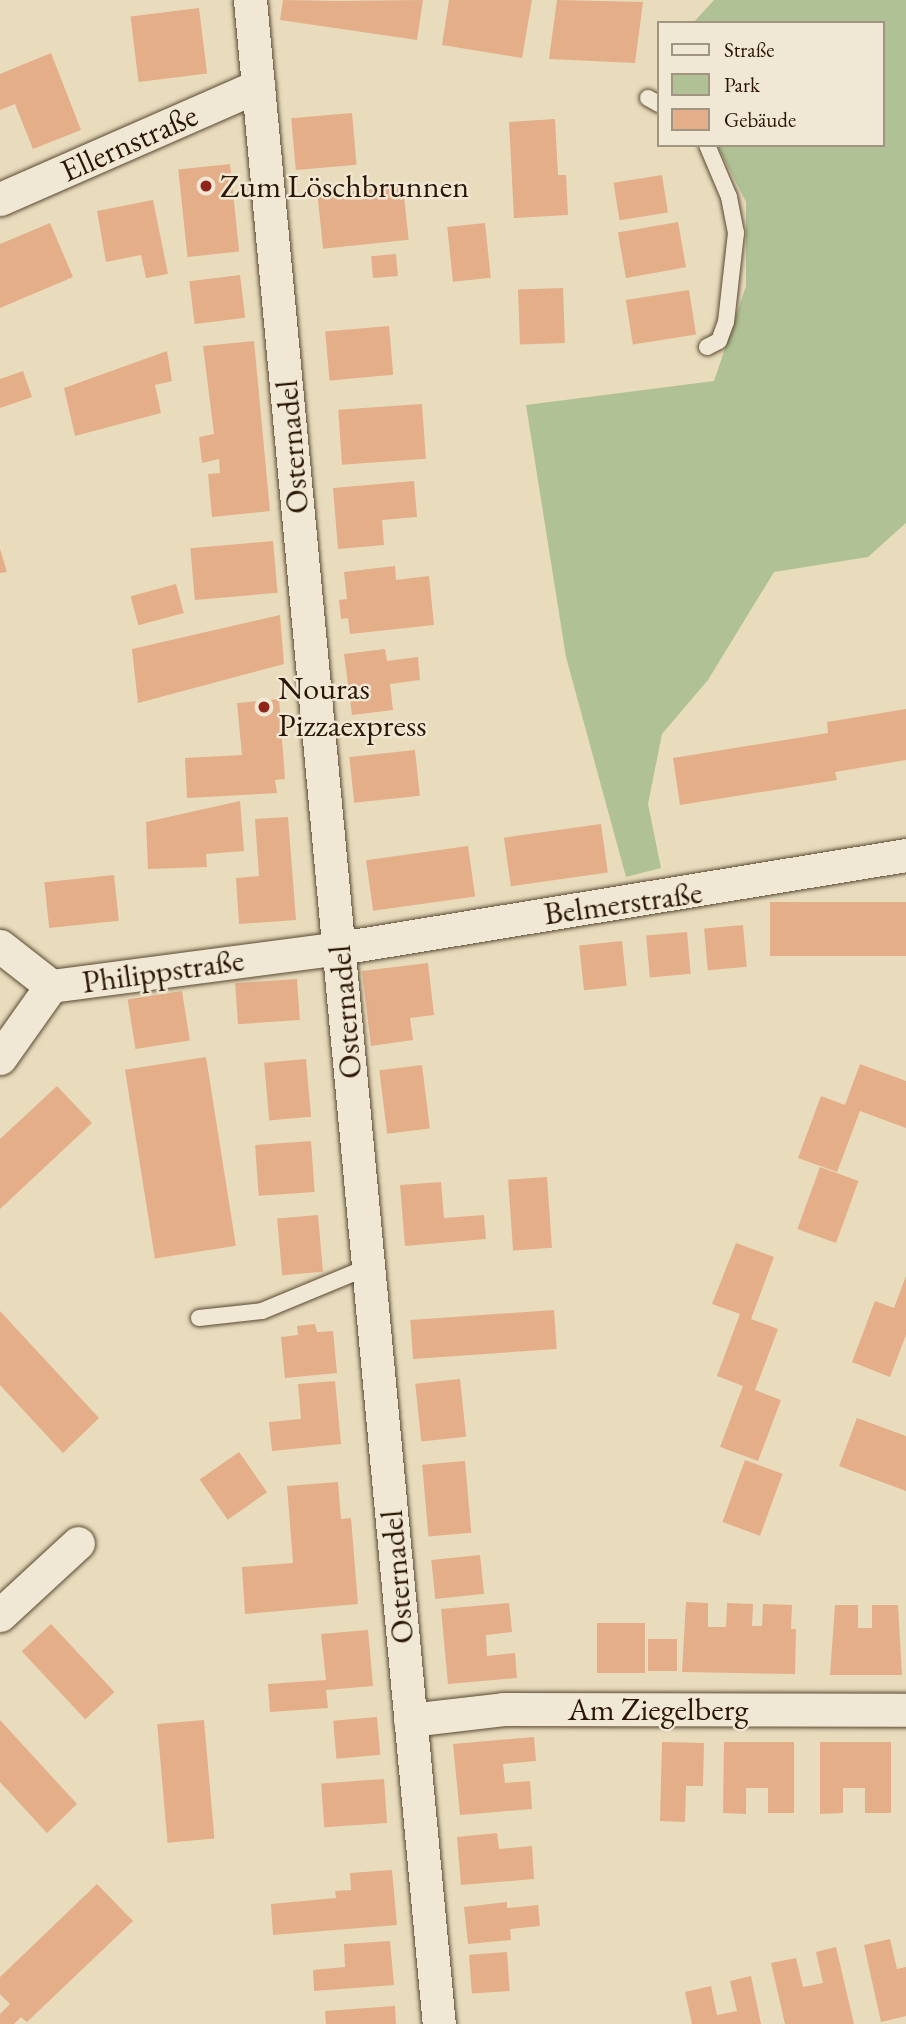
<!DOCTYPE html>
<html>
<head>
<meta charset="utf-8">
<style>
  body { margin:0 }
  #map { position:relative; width:906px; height:2024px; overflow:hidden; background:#e8dcbd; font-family:"EB Garamond",serif }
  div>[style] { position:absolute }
  .green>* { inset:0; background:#b0c295 }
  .building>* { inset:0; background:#e4ae89; transform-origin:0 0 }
  .roads { filter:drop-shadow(0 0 2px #5a4831) drop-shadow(0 0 2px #5a4831) }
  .lane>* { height:16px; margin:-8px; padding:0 8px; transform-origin:8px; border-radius:8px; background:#f0e8d4 }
  .street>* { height:33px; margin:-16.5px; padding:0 16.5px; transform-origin:16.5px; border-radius:16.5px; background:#f0e8d4 }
  .dots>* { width:19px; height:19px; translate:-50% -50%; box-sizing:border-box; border:4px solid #f0e8d4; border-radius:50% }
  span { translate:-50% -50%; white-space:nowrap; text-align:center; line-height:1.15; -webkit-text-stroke:5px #f0e8d4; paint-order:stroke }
  .street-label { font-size:32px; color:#2b1602 }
  .poi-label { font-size:32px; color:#2b1602 }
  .left { translate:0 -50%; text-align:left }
  .legend { position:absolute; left:657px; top:21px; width:228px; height:126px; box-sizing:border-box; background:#f0e8d4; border:2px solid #a19480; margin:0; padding:9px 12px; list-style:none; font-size:21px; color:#2b1602 }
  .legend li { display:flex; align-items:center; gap:14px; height:35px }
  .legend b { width:35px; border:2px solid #a19480 }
</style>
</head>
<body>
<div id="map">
  <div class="green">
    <i style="clip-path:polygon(714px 0,906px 0,906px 523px,868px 557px,774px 572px,708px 680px,662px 734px,648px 804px,661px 868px,626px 877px,566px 657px,526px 405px,714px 381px,746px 286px,746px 202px,717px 145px,883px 145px,883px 23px,693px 23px)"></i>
  </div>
  <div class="building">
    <i style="clip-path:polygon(283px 0,338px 1px,423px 0,417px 40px,280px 20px)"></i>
    <i style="clip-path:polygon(449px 0,532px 0,522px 58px,442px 45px)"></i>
    <i style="clip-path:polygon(557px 0,643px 2px,635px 63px,549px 59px)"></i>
    <i style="left:199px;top:8px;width:66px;height:69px;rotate:83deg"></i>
    <i style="clip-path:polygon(51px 53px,81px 130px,33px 149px,15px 104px,0 110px,0 74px)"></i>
    <i style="left:352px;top:113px;width:52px;height:61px;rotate:85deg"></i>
    <i style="clip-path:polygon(555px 119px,558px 175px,566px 175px,568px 215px,514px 218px,509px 122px)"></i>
    <i style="left:230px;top:164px;width:88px;height:52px;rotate:84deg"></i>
    <i style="left:662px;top:175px;width:38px;height:49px;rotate:81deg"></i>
    <i style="left:403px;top:186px;width:54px;height:86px;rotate:84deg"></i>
    <i style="clip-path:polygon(153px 200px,168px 274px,146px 278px,141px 255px,106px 262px,97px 211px)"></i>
    <i style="left:678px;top:222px;width:46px;height:61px;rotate:80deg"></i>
    <i style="clip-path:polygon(50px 223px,73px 277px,0 308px,0 244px)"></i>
    <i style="left:485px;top:223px;width:55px;height:38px;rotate:84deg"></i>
    <i style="left:396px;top:254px;width:22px;height:25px;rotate:85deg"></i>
    <i style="left:240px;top:275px;width:43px;height:51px;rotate:83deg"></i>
    <i style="left:563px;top:288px;width:55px;height:45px;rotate:88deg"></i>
    <i style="left:689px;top:290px;width:45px;height:64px;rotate:81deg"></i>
    <i style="left:389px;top:326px;width:49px;height:64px;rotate:85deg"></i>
    <i style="clip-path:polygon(254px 341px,270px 511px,212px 517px,208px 474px,220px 473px,219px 459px,202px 463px,199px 437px,214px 434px,203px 346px)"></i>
    <i style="clip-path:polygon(167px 351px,172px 381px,155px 385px,161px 413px,75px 436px,64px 388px)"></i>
    <i style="clip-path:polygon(23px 371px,32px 397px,0 408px,0 379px)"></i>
    <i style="left:422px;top:404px;width:55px;height:84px;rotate:86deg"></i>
    <i style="clip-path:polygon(414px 481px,417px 517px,382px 520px,384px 545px,338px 549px,333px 488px)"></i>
    <i style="left:273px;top:541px;width:52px;height:83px;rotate:85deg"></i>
    <i style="clip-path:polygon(0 549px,7px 572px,0 573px)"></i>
    <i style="clip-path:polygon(395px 566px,396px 580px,429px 576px,434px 625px,350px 634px,348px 618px,341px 619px,339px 600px,347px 599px,344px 572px)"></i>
    <i style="left:176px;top:584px;width:30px;height:47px;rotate:75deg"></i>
    <i style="clip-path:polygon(280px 615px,284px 664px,138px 703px,132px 649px)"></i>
    <i style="clip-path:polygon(385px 649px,387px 661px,418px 657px,420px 680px,390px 684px,393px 710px,352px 715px,344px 654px)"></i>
    <i style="clip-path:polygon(279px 699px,285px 779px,275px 780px,277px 793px,187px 798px,185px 758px,242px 755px,237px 703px)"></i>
    <i style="clip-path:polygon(906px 709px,906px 760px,835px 772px,837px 780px,680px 805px,673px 758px,828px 733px,827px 722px)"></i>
    <i style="left:415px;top:750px;width:46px;height:66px;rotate:84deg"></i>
    <i style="clip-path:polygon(240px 801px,244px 851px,206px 854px,207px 867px,148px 869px,146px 822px)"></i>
    <i style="clip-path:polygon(288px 817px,296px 920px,239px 924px,236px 878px,259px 876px,255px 819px)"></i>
    <i style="left:601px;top:824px;width:49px;height:98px;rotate:82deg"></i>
    <i style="left:468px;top:846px;width:51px;height:103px;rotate:82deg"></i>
    <i style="left:114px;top:875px;width:46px;height:70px;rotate:84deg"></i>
    <i style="left:906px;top:902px;width:54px;height:136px;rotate:90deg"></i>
    <i style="left:743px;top:925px;width:42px;height:39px;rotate:85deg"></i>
    <i style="left:687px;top:932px;width:42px;height:41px;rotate:85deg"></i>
    <i style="left:622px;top:941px;width:45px;height:43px;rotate:84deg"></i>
    <i style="clip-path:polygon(428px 963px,434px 1015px,410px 1018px,413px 1040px,371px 1046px,362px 971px)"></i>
    <i style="left:297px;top:979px;width:41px;height:62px;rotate:86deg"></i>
    <i style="left:182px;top:991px;width:50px;height:55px;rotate:81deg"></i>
    <i style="left:206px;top:1057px;width:191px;height:82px;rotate:81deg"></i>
    <i style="left:306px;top:1059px;width:58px;height:42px;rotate:85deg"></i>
    <i style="clip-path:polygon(860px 1064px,906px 1081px,906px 1128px,860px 1111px,837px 1172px,798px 1158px,821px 1096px,845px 1105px)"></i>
    <i style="left:422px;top:1065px;width:64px;height:43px;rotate:83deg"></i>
    <i style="clip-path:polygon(57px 1086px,92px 1123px,0 1209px,0 1139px)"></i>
    <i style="left:311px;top:1141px;width:51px;height:56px;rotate:86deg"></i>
    <i style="left:820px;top:1167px;width:41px;height:66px;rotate:20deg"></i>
    <i style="left:547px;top:1177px;width:71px;height:39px;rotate:86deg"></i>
    <i style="clip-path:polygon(441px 1182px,444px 1218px,484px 1215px,486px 1239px,405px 1246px,400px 1185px)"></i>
    <i style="left:318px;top:1215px;width:57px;height:41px;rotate:85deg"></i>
    <i style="clip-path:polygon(736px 1243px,774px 1257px,751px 1319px,778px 1329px,755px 1390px,781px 1400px,758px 1461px,720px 1447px,743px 1386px,717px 1376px,740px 1314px,712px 1304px)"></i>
    <i style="clip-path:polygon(906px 1276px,906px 1335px,890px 1377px,852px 1362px,875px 1301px,894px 1308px)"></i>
    <i style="left:554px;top:1310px;width:39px;height:144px;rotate:86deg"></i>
    <i style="clip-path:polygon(0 1311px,99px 1418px,63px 1453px,0 1385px)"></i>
    <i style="clip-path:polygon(315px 1324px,317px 1332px,333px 1331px,337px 1373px,285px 1378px,281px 1337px,298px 1335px,297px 1326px)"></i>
    <i style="left:460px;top:1379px;width:58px;height:45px;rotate:84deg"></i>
    <i style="clip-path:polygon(335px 1381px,341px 1444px,272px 1451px,269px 1422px,301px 1419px,298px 1384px)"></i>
    <i style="clip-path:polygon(857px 1418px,906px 1436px,906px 1491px,839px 1466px)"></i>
    <i style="left:239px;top:1452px;width:49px;height:48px;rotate:55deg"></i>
    <i style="left:745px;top:1460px;width:40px;height:66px;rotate:20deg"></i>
    <i style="left:465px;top:1461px;width:72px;height:43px;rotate:85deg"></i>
    <i style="clip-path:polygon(338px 1482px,341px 1519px,351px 1518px,358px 1604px,245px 1614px,242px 1567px,293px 1563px,287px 1486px)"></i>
    <i style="left:480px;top:1555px;width:39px;height:49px;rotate:84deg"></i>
    <i style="clip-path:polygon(686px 1602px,708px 1603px,708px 1627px,726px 1627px,727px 1603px,753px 1604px,752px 1626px,762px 1626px,763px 1604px,792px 1605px,791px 1629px,796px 1629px,795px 1674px,682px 1672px)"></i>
    <i style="clip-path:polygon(509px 1603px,512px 1632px,486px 1635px,487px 1656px,515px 1653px,517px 1678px,448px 1684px,441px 1609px)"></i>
    <i style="clip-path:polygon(835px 1605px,858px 1605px,858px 1628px,872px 1628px,872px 1605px,898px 1605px,902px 1675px,830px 1675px)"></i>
    <i style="left:597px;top:1623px;width:48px;height:50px"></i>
    <i style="left:51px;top:1624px;width:93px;height:40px;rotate:47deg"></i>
    <i style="clip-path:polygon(368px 1630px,373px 1686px,326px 1690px,328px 1708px,270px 1712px,268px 1684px,326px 1680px,321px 1634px)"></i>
    <i style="left:648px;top:1639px;width:29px;height:32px"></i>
    <i style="left:377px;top:1717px;width:38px;height:44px;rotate:85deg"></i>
    <i style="clip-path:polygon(0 1720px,77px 1804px,47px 1833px,0 1782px)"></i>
    <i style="left:204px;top:1720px;width:119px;height:47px;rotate:85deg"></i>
    <i style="clip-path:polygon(534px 1737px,536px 1761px,503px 1764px,505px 1783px,530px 1781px,532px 1809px,460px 1815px,453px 1744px)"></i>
    <i style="clip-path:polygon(662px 1742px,704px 1743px,703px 1786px,686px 1786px,685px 1822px,660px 1821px)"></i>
    <i style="clip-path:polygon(724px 1742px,794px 1742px,794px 1813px,768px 1813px,768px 1788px,746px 1788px,746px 1814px,723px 1813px)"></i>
    <i style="clip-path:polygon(820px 1742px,891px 1742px,891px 1813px,865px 1813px,865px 1788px,843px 1788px,843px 1813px,820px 1814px)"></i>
    <i style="left:384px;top:1779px;width:44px;height:63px;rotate:86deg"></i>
    <i style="clip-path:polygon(497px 1833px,499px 1849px,532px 1846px,534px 1879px,461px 1885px,457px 1837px)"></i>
    <i style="clip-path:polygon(392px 1870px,397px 1925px,273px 1935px,271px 1904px,336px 1898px,335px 1891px,351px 1890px,350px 1873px)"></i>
    <i style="clip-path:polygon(97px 1884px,133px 1921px,27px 2022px,21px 2017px,14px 2024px,0 2024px,0 2014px,10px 2004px,0 1994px,0 1977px)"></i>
    <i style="clip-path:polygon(507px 1902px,507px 1908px,538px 1905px,540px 1926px,510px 1929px,511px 1940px,468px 1944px,464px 1907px)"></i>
    <i style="clip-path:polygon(890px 1939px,897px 1969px,906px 1967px,906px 2016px,881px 2022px,864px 1945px)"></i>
    <i style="clip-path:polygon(390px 1941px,394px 1985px,314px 1991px,313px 1970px,345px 1967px,344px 1944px)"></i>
    <i style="clip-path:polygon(836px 1947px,854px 2024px,785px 2024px,771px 1963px,796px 1958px,803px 1987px,823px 1983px,816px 1952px)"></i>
    <i style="left:507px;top:1952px;width:39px;height:38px;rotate:86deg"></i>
    <i style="clip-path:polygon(751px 1976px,761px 2024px,692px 2024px,685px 1992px,711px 1986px,717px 2015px,737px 2011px,730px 1981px)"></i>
    <i style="clip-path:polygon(395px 2006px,396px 2024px,326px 2024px,325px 2011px)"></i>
  </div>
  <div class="roads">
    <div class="lane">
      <i style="left:648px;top:98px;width:13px;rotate:29deg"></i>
      <i style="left:707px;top:347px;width:13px;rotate:-27deg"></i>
      <i style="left:719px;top:341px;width:20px;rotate:-70deg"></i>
      <i style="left:726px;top:322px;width:90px;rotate:-83.6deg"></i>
      <i style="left:736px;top:233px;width:37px;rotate:-101deg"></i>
      <i style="left:729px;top:197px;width:56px;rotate:-112.9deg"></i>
      <i style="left:199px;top:1318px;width:63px;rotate:-6.3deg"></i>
      <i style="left:262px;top:1311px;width:115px;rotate:-22.5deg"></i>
    </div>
    <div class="street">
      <i style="left:250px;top:0;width:2033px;rotate:84.67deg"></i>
      <i style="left:0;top:199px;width:282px;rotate:-23.7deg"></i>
      <i style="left:0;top:946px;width:65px;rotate:38.1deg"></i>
      <i style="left:51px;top:986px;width:291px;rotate:-7.5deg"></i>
      <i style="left:340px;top:948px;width:574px;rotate:-9.33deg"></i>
      <i style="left:0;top:1058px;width:88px;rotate:-54.7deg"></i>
      <i style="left:0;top:1615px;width:106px;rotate:-42.7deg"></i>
      <i style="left:410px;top:1720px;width:94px;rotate:-6.7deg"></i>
      <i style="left:503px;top:1709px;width:403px;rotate:0.1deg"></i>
    </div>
  </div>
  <div class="dots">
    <i style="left:206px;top:186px;background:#8f2418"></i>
    <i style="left:264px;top:707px;background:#8f2418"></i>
  </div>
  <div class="street-label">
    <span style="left:129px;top:143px;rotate:-24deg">Ellernstraße</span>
    <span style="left:292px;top:447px;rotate:-95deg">Osternadel</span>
    <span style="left:623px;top:903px;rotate:-8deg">Belmerstraße</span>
    <span style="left:163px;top:971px;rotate:-8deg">Philippstraße</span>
    <span style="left:345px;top:1012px;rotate:-95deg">Osternadel</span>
    <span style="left:397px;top:1577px;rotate:-95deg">Osternadel</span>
    <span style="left:658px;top:1709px">Am Ziegelberg</span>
  </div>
  <div class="poi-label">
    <span class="left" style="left:220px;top:186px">Zum Löschbrunnen</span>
    <span class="left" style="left:278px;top:707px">Nouras<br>Pizzaexpress</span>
  </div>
  <ul class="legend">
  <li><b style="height:9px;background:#f0e8d4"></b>Straße</li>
  <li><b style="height:19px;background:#b0c295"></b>Park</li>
  <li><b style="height:19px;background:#e4ae89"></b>Gebäude</li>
  </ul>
</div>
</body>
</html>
